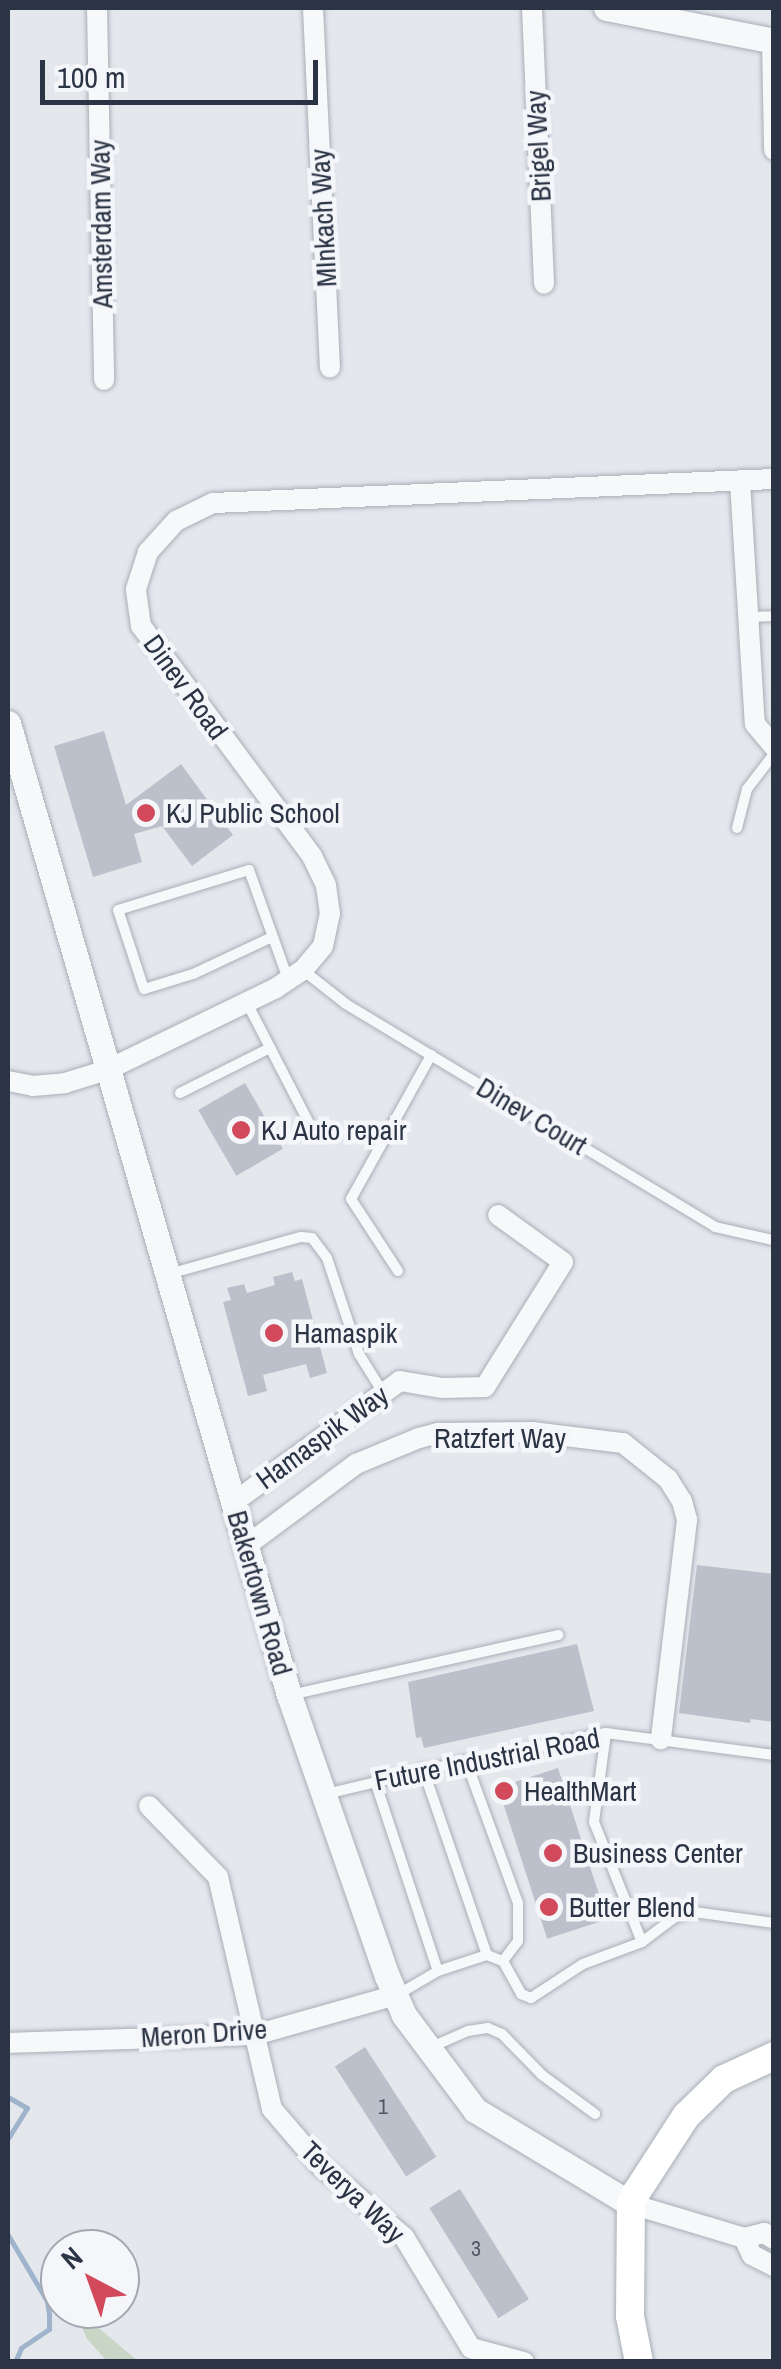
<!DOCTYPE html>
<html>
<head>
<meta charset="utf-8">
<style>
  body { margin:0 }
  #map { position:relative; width:781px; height:2369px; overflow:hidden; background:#e4e7ec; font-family:"Archivo Narrow",sans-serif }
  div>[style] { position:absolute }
  .green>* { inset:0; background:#c9d6c5 }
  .stream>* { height:5px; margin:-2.5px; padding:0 2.5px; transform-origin:2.5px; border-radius:2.5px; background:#9fb4cc }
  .building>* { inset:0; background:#bbc0ca; transform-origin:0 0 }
  .path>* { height:4px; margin-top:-2px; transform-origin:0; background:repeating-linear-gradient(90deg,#c2c5cb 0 8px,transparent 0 16px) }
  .roads { filter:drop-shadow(0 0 2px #a9aeb7) drop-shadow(0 0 2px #a9aeb7) }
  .service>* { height:10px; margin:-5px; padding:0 5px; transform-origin:5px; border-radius:5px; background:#f7f8fa }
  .minor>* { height:20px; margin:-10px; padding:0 10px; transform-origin:10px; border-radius:10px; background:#f7f8fa }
  .tertiary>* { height:25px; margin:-12.5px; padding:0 12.5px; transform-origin:12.5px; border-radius:12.5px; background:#f7f8fa }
  .secondary>* { height:28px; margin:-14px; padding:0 14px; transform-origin:14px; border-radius:14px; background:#fff }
  .dots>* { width:28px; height:28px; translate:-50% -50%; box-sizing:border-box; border:5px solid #f4f6f9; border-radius:50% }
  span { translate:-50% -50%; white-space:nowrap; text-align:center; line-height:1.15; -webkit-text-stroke:9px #f4f6f9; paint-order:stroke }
  .number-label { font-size:22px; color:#4f5766 }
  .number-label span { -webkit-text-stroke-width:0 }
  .street-label { font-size:28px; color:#2b3445 }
  .poi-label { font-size:28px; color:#2b3445 }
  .left { translate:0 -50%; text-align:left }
  .frame { position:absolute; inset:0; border:10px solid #2b3445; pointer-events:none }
  .north { position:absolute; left:40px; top:2229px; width:100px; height:100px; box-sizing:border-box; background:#f4f6f9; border:2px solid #a4a8b1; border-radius:50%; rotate:319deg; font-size:28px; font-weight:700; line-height:40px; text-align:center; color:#2b3445 }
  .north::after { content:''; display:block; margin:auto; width:35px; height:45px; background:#d1495b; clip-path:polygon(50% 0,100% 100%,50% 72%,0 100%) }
  .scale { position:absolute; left:40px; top:60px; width:278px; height:45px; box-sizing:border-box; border:5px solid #2b3445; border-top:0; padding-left:12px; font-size:30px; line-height:35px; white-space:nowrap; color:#2b3445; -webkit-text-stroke:8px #f4f6f9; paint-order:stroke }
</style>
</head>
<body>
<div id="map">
  <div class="green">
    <i style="clip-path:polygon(83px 2310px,89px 2320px,138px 2361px,107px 2361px,87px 2339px,75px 2311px)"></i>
  </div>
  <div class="stream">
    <i style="left:8px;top:2097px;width:22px;rotate:30deg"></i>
    <i style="left:27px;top:2108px;width:36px;rotate:122deg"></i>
    <i style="left:8px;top:2235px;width:77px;rotate:59.4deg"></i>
    <i style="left:47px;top:2301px;width:13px;rotate:81deg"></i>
    <i style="left:49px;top:2314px;width:15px;rotate:90deg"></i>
    <i style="left:49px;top:2329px;width:34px;rotate:146deg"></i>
    <i style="left:21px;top:2348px;width:15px;rotate:113deg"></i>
  </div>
  <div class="building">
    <i style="clip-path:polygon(104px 731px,126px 805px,181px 764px,233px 835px,192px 866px,162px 826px,134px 834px,142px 862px,93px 877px,54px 746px)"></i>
    <i style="left:245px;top:1083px;width:76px;height:54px;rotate:60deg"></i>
    <i style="clip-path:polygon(292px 1272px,295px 1281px,302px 1279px,327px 1373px,310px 1378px,306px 1364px,263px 1375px,267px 1391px,248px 1396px,223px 1302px,231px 1300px,227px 1288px,244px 1284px,247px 1293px,275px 1285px,273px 1277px)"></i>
    <i style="clip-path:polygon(697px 1565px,774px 1574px,774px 1722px,751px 1719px,750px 1723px,679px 1713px)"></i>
    <i style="clip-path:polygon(577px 1644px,594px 1711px,424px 1748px,421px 1737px,416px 1738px,408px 1682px)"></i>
    <i style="left:558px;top:1768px;width:159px;height:63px;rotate:72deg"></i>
    <i style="left:365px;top:2047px;width:131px;height:36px;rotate:57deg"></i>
    <i style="left:460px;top:2189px;width:130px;height:36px;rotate:58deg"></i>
  </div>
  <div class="path">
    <i style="left:481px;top:1758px;width:35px;rotate:-12deg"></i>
  </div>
  <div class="roads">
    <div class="service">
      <i style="left:749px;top:617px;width:25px;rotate:-2deg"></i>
      <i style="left:737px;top:828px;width:40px;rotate:-75.6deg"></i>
      <i style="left:747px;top:789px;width:44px;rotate:-52.4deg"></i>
      <i style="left:272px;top:937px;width:87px;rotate:154.9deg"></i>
      <i style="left:193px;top:974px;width:51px;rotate:163deg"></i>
      <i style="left:144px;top:989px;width:83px;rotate:-108.2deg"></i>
      <i style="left:118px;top:910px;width:137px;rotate:-17deg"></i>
      <i style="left:249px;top:870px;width:116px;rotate:70.3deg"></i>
      <i style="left:304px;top:971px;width:53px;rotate:38.2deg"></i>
      <i style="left:346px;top:1004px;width:431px;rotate:31.1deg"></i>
      <i style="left:715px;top:1227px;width:58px;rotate:12.8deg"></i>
      <i style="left:246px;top:1001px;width:144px;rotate:62.7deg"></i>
      <i style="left:180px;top:1093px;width:101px;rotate:-26.6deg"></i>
      <i style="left:398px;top:1271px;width:86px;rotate:-123.1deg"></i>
      <i style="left:351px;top:1199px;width:165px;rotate:-60.9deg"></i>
      <i style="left:169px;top:1274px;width:137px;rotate:-15.7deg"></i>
      <i style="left:301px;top:1237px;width:11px;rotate:5deg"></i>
      <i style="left:312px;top:1238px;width:25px;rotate:53deg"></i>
      <i style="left:327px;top:1258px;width:101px;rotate:71.6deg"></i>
      <i style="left:359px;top:1354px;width:44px;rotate:58.1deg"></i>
      <i style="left:290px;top:1695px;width:275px;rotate:-12.6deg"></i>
      <i style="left:606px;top:1733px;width:90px;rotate:97.7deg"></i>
      <i style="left:594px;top:1822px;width:129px;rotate:68.2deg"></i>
      <i style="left:528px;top:1749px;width:80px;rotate:-11.6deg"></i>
      <i style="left:606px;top:1733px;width:169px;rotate:7.5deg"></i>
      <i style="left:375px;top:1781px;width:200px;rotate:71.7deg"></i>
      <i style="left:326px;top:1794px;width:144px;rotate:-13.3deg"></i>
      <i style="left:466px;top:1761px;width:151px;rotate:69.9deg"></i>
      <i style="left:518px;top:1903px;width:38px;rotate:90deg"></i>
      <i style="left:518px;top:1941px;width:25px;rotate:127deg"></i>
      <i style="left:487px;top:1955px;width:17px;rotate:21deg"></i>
      <i style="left:503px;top:1961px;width:38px;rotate:61deg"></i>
      <i style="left:521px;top:1994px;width:11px;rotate:22deg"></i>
      <i style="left:531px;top:1998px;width:62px;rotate:-33.2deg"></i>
      <i style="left:583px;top:1964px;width:63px;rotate:-20.4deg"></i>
      <i style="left:642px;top:1942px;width:41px;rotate:-37.1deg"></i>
      <i style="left:675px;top:1917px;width:20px;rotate:-15deg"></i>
      <i style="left:694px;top:1912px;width:81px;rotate:7.8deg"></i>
      <i style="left:397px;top:1995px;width:48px;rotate:-30.3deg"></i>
      <i style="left:438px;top:1971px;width:52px;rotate:-18.1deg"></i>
      <i style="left:487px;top:1955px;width:197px;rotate:-109deg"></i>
      <i style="left:429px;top:2048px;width:43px;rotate:-23.6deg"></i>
      <i style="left:468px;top:2031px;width:20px;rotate:-9deg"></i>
      <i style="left:488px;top:2028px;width:15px;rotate:23deg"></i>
      <i style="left:502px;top:2034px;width:57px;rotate:45.7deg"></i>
      <i style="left:542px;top:2075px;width:66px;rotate:36.3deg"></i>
    </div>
    <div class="minor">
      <i style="left:97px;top:8px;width:372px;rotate:88.9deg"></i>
      <i style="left:313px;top:8px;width:360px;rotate:87.3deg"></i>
      <i style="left:532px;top:8px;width:276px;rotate:87.5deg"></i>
      <i style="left:772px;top:41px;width:109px;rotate:88.9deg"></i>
      <i style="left:740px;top:482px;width:242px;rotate:86.5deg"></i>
      <i style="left:755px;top:724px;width:30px;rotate:50deg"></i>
      <i style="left:8px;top:1081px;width:25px;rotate:11deg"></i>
      <i style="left:33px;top:1086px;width:32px;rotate:-5deg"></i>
      <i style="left:65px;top:1083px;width:44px;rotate:-17.2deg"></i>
      <i style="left:107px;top:1070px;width:188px;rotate:-25.9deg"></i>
      <i style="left:276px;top:988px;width:32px;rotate:-34deg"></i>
      <i style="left:303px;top:970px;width:31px;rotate:-50deg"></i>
      <i style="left:323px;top:946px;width:33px;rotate:-78deg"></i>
      <i style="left:330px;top:914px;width:29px;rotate:-98deg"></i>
      <i style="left:326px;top:885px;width:32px;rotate:-116deg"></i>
      <i style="left:312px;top:856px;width:287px;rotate:-126.6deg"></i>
      <i style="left:141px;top:626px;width:37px;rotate:-98deg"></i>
      <i style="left:136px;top:589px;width:39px;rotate:-72deg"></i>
      <i style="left:148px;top:552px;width:42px;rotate:-47.9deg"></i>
      <i style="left:176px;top:521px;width:41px;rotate:-25.9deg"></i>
      <i style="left:213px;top:503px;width:562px;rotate:-2.45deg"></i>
      <i style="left:234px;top:1502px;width:205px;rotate:-36.1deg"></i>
      <i style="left:400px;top:1381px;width:43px;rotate:9.5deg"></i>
      <i style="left:442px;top:1388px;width:43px;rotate:-1.3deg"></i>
      <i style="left:485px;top:1387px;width:147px;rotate:-58deg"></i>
      <i style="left:563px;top:1262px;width:80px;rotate:-144.1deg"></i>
      <i style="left:246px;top:1546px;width:137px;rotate:-36.7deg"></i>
      <i style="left:356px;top:1464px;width:68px;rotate:-22.4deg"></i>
      <i style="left:419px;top:1438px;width:20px;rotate:-15deg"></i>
      <i style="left:438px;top:1433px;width:94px;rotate:-0.6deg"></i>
      <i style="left:532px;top:1432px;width:92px;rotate:6.9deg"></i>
      <i style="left:623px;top:1443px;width:58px;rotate:38.7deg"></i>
      <i style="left:668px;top:1479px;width:26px;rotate:58deg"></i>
      <i style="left:682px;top:1501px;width:20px;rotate:75deg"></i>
      <i style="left:687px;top:1520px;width:221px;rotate:96.8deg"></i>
      <i style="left:149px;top:1806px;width:99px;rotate:45.8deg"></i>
      <i style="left:218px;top:1877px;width:238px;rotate:76.9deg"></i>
      <i style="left:272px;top:2109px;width:74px;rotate:49.4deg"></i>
      <i style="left:320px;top:2165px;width:111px;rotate:40.6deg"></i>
      <i style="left:404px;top:2237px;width:130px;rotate:58.9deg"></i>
      <i style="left:471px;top:2348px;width:55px;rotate:14.8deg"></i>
      <i style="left:8px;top:2043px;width:247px;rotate:-1.9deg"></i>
      <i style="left:255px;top:2035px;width:147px;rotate:-15.8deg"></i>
      <i style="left:631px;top:2204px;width:118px;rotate:16.7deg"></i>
      <i style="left:744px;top:2238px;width:21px;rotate:-14deg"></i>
      <i style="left:764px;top:2233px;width:12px;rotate:31deg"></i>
      <i style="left:744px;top:2238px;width:19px;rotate:65deg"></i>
      <i style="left:752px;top:2255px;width:25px;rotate:27deg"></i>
    </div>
    <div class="tertiary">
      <i style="left:606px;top:8px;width:171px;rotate:11.1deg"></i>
      <i style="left:8px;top:723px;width:1012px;rotate:73.88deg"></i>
      <i style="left:289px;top:1695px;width:298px;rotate:70.8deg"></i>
      <i style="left:387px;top:1976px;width:43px;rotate:66.4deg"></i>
      <i style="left:404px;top:2015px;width:119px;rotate:53.2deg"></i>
      <i style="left:475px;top:2110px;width:182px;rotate:31.1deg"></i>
    </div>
    <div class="secondary">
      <i style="left:639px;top:2362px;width:47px;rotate:-101.1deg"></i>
      <i style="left:630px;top:2316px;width:112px;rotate:-89.5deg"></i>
      <i style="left:631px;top:2204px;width:12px;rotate:-66deg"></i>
      <i style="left:636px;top:2193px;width:92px;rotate:-57deg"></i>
      <i style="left:686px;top:2116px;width:53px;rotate:-44.2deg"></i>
      <i style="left:724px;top:2079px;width:55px;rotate:-24.7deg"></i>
    </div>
  </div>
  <div class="dots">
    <i style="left:146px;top:813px;background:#d1495b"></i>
    <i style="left:241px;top:1130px;background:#d1495b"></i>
    <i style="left:274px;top:1333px;background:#d1495b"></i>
    <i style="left:504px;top:1791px;background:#d1495b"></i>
    <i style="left:553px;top:1853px;background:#d1495b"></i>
    <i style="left:549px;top:1907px;background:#d1495b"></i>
  </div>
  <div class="number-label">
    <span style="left:383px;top:2107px">1</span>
    <span style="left:476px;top:2249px">3</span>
  </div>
  <div class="street-label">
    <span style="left:538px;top:146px;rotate:-93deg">Brigel Way</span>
    <span style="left:323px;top:218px;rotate:-93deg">MInkach Way</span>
    <span style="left:101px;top:224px;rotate:-91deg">Amsterdam Way</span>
    <span style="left:186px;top:687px;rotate:54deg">Dinev Road</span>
    <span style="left:532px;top:1116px;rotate:31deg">Dinev Court</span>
    <span style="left:322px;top:1437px;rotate:-36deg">Hamaspik Way</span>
    <span style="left:500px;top:1438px">Ratzfert Way</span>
    <span style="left:260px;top:1593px;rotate:74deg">Bakertown Road</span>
    <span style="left:487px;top:1759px;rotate:-11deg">Future Industrial Road</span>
    <span style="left:204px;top:2033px;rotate:-4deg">Meron Drive</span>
    <span style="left:353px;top:2192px;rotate:44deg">Teverya Way</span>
  </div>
  <div class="poi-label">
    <span class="left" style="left:166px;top:813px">KJ Public School</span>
    <span class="left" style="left:261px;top:1130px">KJ Auto repair</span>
    <span class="left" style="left:294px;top:1333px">Hamaspik</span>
    <span class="left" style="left:524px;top:1791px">HealthMart</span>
    <span class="left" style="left:573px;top:1853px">Business Center</span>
    <span class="left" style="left:569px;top:1907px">Butter Blend</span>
  </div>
  <div class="frame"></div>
  <div class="north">N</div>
  <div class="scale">100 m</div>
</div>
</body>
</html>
